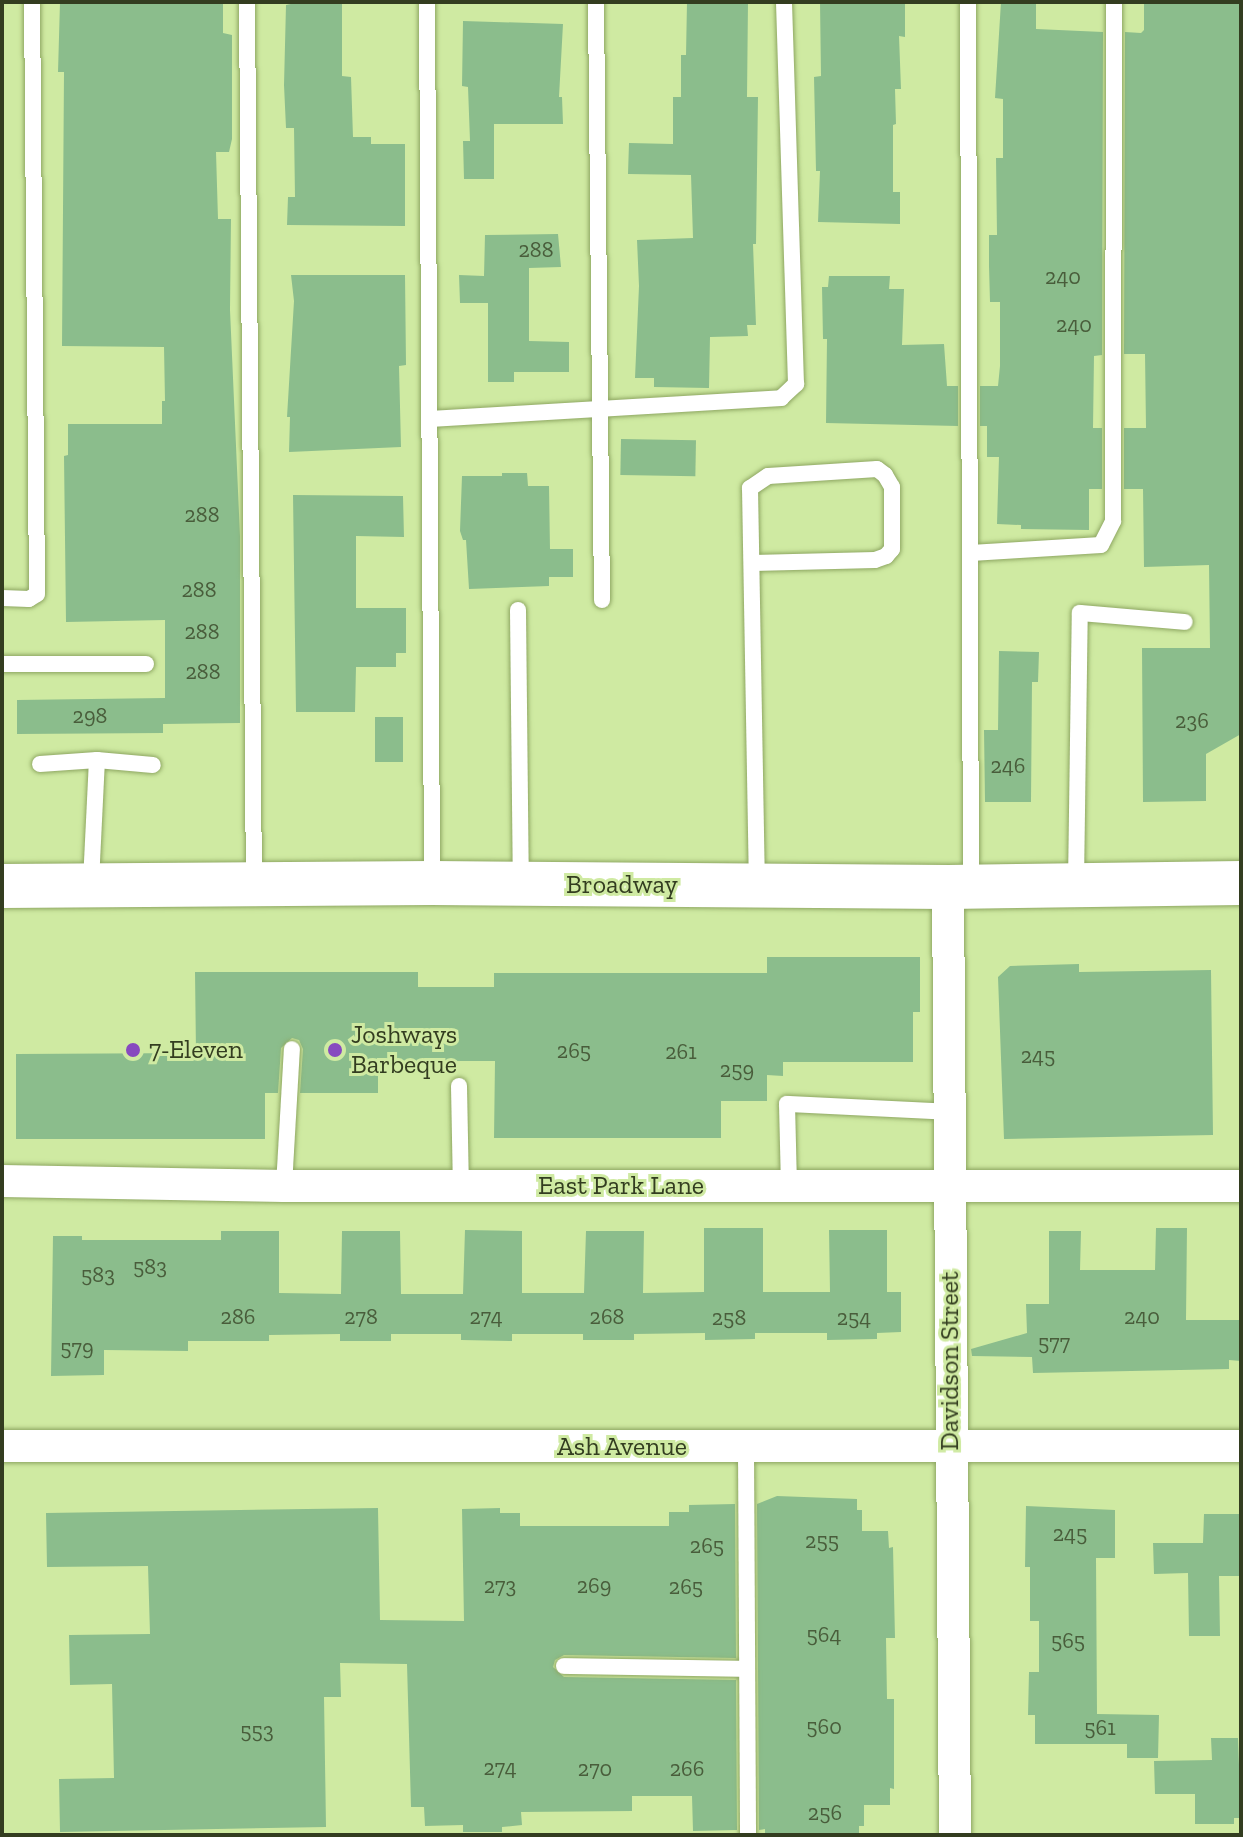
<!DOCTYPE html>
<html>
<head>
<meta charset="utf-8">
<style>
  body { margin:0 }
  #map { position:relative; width:1243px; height:1837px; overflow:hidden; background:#cfeaa2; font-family:"Zilla Slab",serif }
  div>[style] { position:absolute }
  .building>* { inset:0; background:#8bbd8c; transform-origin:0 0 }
  .roads { filter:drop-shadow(0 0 2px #8ea762) drop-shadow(0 0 2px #8ea762) }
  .service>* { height:16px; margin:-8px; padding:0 8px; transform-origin:8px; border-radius:8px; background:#fff }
  .minor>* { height:32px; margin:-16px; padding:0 16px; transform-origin:16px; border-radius:16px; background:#fff }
  .primary>* { height:44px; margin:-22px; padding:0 22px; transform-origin:22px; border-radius:22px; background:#fff }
  .dots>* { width:22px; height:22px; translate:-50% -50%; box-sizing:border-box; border:4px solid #cfeaa2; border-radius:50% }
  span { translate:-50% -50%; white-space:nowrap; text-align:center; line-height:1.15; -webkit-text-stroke:6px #cfeaa2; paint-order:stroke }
  .number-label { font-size:22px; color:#495d3b }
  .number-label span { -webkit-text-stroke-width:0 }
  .street-label { font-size:26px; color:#333d20 }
  .poi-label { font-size:26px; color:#333d20 }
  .left { translate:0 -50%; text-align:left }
  .frame { position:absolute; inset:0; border:4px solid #333d20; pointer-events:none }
</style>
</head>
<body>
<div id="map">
  <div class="building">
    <i style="clip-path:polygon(60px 2px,223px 2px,223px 33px,232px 35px,232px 139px,229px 152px,216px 152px,218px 219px,231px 219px,230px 310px,240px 536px,240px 723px,163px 724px,163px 733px,17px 734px,17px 700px,165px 698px,165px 620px,66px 622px,64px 456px,68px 455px,68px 424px,162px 424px,162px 401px,165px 401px,164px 347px,62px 346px,64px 72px,58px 72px)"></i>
    <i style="clip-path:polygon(300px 2px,342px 2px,342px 76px,351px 77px,353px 137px,371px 137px,371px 144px,405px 144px,405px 226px,287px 225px,288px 197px,295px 197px,294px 128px,286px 128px,284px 85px,286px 5px)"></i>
    <i style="clip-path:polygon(687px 2px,748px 2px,747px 97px,758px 97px,756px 244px,753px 244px,756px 325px,747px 325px,748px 336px,710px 337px,709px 388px,654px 387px,654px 378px,635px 378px,639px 286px,637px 240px,693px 238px,691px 175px,628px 174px,629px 143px,673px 144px,673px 97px,681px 97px,681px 55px,686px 55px)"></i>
    <i style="clip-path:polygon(820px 2px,905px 2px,905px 37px,899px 36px,901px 89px,895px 89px,896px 124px,893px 125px,893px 192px,900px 192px,900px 224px,818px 222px,820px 171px,816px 171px,814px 77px,821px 76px)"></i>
    <i style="clip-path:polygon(1001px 2px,1036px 2px,1036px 29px,1103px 32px,1102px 355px,1094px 356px,1093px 428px,1102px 428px,1102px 489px,1089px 489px,1089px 530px,1021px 529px,1021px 525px,997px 524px,999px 457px,987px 457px,987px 426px,980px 426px,980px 386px,998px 386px,1000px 366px,1000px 302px,990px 302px,989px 266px,989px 235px,997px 235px,996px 158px,1003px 158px,1003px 99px,995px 98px)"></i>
    <i style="clip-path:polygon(1144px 2px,1241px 2px,1241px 734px,1206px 754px,1206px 801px,1143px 802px,1142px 648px,1210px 648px,1209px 565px,1144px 567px,1143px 489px,1124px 489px,1124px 428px,1146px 428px,1145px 354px,1124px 354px,1125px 32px,1141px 33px,1144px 30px)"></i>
    <i style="clip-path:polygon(463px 21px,563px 24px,559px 97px,562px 97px,563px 124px,494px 124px,494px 179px,464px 179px,463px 141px,470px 141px,468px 87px,462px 86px)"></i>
    <i style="clip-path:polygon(558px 234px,561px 267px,529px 268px,529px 341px,569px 342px,569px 372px,514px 372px,514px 382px,488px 382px,488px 303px,460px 303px,459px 275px,484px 276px,485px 235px)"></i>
    <i style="clip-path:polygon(291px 275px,405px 275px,406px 365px,399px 366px,401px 447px,289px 452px,290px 417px,287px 417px,294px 301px)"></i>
    <i style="clip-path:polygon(829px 276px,890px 276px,889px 289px,904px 289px,902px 345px,944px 344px,947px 386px,958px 386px,958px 426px,826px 423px,827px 339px,823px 339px,822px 287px,828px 287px)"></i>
    <i style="left:621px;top:439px;width:75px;height:36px;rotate:1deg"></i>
    <i style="clip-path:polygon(502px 473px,527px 473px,528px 486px,549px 486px,550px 549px,573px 549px,573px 577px,549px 577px,549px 586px,469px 589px,466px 540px,463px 540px,460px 531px,462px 476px,502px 476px)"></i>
    <i style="clip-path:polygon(293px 495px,403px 496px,404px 537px,356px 536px,356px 608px,406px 608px,406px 653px,396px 653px,396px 667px,356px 667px,355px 712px,296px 712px)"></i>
    <i style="clip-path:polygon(999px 651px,1039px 652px,1038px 682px,1032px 682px,1031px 802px,985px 802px,984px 730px,998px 730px)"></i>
    <i style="left:375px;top:717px;width:28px;height:45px"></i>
    <i style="clip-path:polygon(767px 957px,920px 957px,920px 1012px,913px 1012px,913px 1062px,783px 1062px,783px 1076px,767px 1075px,767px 1101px,721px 1101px,721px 1138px,494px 1138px,495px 1061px,378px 1061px,378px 1093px,300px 1093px,303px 1049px,299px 1040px,292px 1038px,281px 1048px,278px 1093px,265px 1093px,265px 1139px,16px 1139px,16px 1054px,196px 1053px,195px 972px,418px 972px,418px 987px,494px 987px,494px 973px,767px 973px)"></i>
    <i style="clip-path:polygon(1079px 964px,1079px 972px,1211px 970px,1213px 1135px,1004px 1139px,998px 977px,1010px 966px)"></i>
    <i style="clip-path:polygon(704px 1228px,763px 1228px,763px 1292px,830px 1292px,829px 1230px,887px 1230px,887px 1292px,901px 1292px,901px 1332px,877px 1333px,877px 1339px,827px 1340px,827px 1333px,755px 1333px,755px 1339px,705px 1340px,705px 1333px,634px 1334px,634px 1340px,583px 1340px,583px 1334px,512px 1334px,512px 1341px,461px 1340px,461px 1334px,391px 1334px,391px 1341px,340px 1341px,340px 1334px,269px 1335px,269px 1341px,188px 1341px,188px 1351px,104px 1350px,104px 1375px,51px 1376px,53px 1236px,82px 1236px,82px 1240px,221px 1240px,221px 1231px,279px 1231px,279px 1293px,341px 1294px,342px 1231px,400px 1231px,401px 1294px,463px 1294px,465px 1230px,522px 1231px,522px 1293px,584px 1293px,586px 1231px,644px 1231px,643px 1293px,704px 1292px)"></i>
    <i style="clip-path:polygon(1156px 1228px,1187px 1228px,1186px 1320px,1241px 1320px,1241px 1361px,1229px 1360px,1229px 1369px,1033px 1373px,1032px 1357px,972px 1356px,971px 1349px,1027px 1333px,1026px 1304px,1049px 1304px,1049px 1231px,1081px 1231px,1080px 1270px,1155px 1270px)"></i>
    <i style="clip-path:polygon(777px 1496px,857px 1499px,857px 1510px,862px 1510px,862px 1531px,888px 1531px,889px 1548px,893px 1547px,895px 1638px,886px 1638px,887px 1699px,894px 1699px,894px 1789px,890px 1788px,890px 1805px,864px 1805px,864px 1826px,859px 1826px,859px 1835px,765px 1835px,765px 1829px,759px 1830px,757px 1504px)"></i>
    <i style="clip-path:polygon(735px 1504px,736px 1658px,564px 1655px,555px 1660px,553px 1667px,564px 1677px,736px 1680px,737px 1830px,693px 1831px,692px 1796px,632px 1796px,632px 1811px,521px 1812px,522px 1825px,502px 1827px,502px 1832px,463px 1832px,463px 1825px,425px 1826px,424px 1807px,411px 1807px,407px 1664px,340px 1663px,341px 1697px,324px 1697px,326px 1827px,60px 1832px,59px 1779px,114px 1778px,112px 1684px,70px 1685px,69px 1635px,150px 1634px,148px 1566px,47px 1567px,46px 1513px,378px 1508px,380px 1620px,464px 1621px,462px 1509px,500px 1508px,500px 1513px,520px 1513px,520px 1526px,669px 1526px,669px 1512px,689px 1512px,689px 1505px)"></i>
    <i style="clip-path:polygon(1026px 1506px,1115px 1510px,1115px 1558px,1096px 1558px,1097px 1714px,1159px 1715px,1158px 1758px,1127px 1758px,1127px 1744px,1035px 1744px,1035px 1715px,1028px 1715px,1029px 1672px,1039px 1672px,1039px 1621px,1030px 1621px,1030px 1567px,1025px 1567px)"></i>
    <i style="clip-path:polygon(1204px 1514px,1241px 1514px,1241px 1576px,1219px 1576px,1220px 1636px,1189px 1636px,1188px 1573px,1154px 1574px,1153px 1543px,1203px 1543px)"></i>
    <i style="clip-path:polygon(1211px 1738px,1238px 1738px,1241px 1818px,1234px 1818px,1234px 1824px,1195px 1824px,1195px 1794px,1155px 1794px,1154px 1761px,1212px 1760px)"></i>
  </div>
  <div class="roads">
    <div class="service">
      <i style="left:247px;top:2px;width:882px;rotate:89.55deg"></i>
      <i style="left:427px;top:2px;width:880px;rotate:89.67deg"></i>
      <i style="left:596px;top:2px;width:598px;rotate:89.43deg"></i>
      <i style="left:968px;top:2px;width:882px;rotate:89.81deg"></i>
      <i style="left:430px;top:419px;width:352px;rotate:-3.4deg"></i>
      <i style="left:781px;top:398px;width:21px;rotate:-43deg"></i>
      <i style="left:796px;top:384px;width:382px;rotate:-91.8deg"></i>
      <i style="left:971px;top:553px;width:130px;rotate:-3.5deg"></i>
      <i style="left:1101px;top:545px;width:27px;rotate:-63deg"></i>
      <i style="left:1113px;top:521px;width:519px;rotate:-89.89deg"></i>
      <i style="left:753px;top:563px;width:122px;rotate:-1.4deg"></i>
      <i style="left:875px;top:560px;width:12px;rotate:-20deg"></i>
      <i style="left:886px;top:556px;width:9px;rotate:-49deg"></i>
      <i style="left:892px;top:549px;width:62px;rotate:-90deg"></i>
      <i style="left:892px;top:487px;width:14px;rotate:-120deg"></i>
      <i style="left:885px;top:475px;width:10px;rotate:-143deg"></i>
      <i style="left:877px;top:469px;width:109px;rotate:176.3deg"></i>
      <i style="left:768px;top:476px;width:22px;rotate:146deg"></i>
      <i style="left:750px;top:488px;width:395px;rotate:89deg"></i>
      <i style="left:2px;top:598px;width:27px;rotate:2deg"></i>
      <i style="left:29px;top:599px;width:9px;rotate:-32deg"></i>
      <i style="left:37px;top:594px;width:592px;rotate:-90.48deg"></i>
      <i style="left:518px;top:610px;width:273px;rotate:89.4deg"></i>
      <i style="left:2px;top:664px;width:144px"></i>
      <i style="left:40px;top:764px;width:57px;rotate:-4deg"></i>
      <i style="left:97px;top:760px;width:56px;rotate:5.1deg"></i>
      <i style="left:91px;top:882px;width:122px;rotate:-87.2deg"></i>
      <i style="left:1076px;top:883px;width:270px;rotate:-89.2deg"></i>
      <i style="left:1080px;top:613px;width:105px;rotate:4.9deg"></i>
      <i style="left:459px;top:1086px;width:100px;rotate:88.9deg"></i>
      <i style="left:284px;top:1186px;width:137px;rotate:-86.7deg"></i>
      <i style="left:789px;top:1186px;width:82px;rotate:-91.4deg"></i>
      <i style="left:787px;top:1104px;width:163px;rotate:2.8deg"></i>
      <i style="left:746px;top:1448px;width:387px;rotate:89.7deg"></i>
      <i style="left:564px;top:1666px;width:182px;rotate:0.9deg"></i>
    </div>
    <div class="minor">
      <i style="left:948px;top:887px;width:948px;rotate:89.58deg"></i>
      <i style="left:2px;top:1181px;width:282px;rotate:1deg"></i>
      <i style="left:284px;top:1186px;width:957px"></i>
      <i style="left:2px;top:1446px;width:1239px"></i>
    </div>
    <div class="primary">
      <i style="left:2px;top:886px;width:430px;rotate:-0.4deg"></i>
      <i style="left:432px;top:883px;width:516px;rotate:0.44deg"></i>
      <i style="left:948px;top:887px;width:293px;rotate:-0.8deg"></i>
    </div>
  </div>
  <div class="dots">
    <i style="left:133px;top:1050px;background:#874abf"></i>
    <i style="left:335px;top:1050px;background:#874abf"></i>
  </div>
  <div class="number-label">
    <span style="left:536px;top:250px">288</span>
    <span style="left:1063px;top:277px">240</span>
    <span style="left:1074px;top:325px">240</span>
    <span style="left:202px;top:515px">288</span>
    <span style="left:199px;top:590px">288</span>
    <span style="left:202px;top:632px">288</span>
    <span style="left:203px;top:672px">288</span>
    <span style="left:90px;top:716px">298</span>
    <span style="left:1192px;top:721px">236</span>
    <span style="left:1008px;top:766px">246</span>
    <span style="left:574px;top:1051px">265</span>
    <span style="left:681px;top:1052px">261</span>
    <span style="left:1038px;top:1056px">245</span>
    <span style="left:737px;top:1070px">259</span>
    <span style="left:150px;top:1267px">583</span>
    <span style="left:98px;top:1275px">583</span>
    <span style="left:238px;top:1317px">286</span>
    <span style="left:361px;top:1317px">278</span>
    <span style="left:486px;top:1317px">274</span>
    <span style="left:607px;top:1317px">268</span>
    <span style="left:1142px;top:1317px">240</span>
    <span style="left:729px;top:1318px">258</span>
    <span style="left:854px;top:1318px">254</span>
    <span style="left:1054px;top:1343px">577</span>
    <span style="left:77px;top:1348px">579</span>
    <span style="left:1070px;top:1534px">245</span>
    <span style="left:822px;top:1541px">255</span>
    <span style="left:707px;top:1546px">265</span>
    <span style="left:500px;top:1586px">273</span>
    <span style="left:594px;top:1586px">269</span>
    <span style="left:686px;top:1587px">265</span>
    <span style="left:824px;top:1635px">564</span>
    <span style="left:1068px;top:1641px">565</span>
    <span style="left:824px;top:1727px">560</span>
    <span style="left:1100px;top:1728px">561</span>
    <span style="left:257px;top:1731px">553</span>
    <span style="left:500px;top:1768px">274</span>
    <span style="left:595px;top:1769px">270</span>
    <span style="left:687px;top:1769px">266</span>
    <span style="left:825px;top:1813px">256</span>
  </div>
  <div class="street-label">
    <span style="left:622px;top:885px">Broadway</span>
    <span style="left:621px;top:1186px">East Park Lane</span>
    <span style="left:950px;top:1361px;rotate:-90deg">Davidson Street</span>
    <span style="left:622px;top:1447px">Ash Avenue</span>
  </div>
  <div class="poi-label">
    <span class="left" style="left:351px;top:1050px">Joshways<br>Barbeque</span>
    <span class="left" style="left:149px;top:1050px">7-Eleven</span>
  </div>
  <div class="frame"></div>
</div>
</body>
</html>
